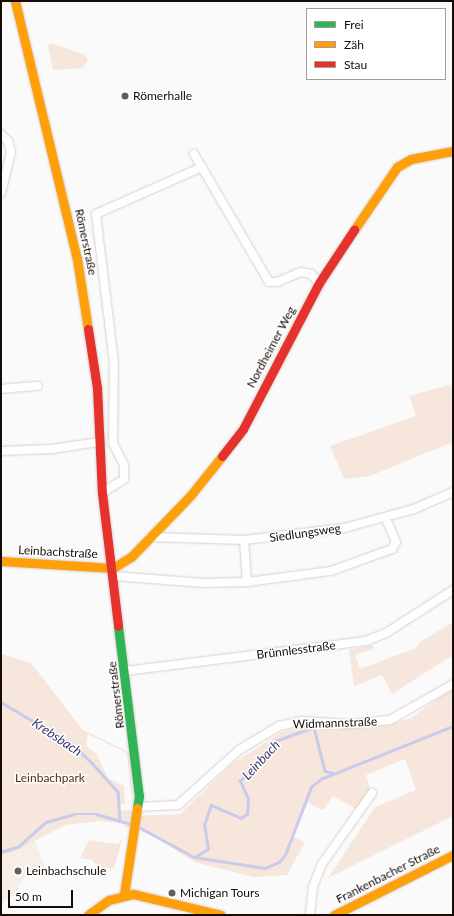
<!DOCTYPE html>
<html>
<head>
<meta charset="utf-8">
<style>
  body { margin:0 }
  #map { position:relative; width:454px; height:916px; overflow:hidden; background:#fafafa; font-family:Lato,sans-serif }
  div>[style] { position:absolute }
  .built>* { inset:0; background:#f7eee8 }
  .green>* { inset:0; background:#f6e6db }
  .stream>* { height:2.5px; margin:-1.25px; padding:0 1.25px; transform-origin:1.25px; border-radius:1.25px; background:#c8cbeb }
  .roads { filter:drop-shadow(0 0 1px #d7d1cd) drop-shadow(0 0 1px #d7d1cd) }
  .street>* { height:8px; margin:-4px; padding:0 4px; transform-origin:4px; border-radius:4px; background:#fefefe }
  .fast>* { height:9px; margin:-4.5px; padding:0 4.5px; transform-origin:4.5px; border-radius:4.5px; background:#30b455 }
  .slow>* { height:9px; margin:-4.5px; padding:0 4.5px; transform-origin:4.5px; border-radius:4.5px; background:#ff9f0a }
  .jam>* { height:9px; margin:-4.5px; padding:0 4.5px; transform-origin:4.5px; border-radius:4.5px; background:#e5322d }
  .dots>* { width:11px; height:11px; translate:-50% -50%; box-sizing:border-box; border:2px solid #fff; border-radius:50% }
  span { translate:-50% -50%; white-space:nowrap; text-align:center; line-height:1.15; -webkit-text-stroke:3px #fff; paint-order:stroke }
  .poi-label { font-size:12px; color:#150c05 }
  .left { translate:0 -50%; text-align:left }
  .street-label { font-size:12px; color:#150c05 }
  .park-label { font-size:12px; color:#572e09 }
  .water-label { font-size:13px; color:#36376f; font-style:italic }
  .frame { position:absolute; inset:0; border:2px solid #150c05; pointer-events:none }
  .legend { position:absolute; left:306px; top:8px; width:140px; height:72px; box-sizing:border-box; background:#fff; border:1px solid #a19e9b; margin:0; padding:5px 7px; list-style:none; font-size:12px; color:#150c05 }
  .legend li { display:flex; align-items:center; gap:8px; height:20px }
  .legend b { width:20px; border:1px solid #a19e9b }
  .scale { position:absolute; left:8px; top:890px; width:65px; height:18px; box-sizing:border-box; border:2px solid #150c05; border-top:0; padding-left:5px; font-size:12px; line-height:14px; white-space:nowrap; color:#150c05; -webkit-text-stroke:3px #fff; paint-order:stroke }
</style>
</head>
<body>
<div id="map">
  <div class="built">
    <i style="clip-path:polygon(35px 840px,45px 868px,27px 874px,14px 895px,1px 903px,1px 854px,12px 853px)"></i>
  </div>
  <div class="green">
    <i style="clip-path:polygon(51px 43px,86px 55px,88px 60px,83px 68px,53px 70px,48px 45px)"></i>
    <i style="clip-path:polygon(453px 384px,453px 442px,370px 476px,344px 479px,330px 446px,416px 416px,409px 396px)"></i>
    <i style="clip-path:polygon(453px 622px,453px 655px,392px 694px,382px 675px,354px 686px,349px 650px,373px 645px,374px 649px,355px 655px,360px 669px,416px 648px,420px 642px)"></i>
    <i style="clip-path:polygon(evenodd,1px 654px,31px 663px,83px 730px,129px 752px,134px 816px,180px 814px,232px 764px,282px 732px,311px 725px,385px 726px,411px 718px,453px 688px,453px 816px,328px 878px,375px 807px,416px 790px,405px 759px,366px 775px,371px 792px,356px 809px,333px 796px,323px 810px,308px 803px,292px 836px,305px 842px,287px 875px,254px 877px,194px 862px,149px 833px,124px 827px,125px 823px,98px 821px,65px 825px,12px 853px,1px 854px,1px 654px,88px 734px,127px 753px,133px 811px,120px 810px,121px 804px,125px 804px,124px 786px,108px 778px,96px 753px,86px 746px,88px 734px)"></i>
    <i style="clip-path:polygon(89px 840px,117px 844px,122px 840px,114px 868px,99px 869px,92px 860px,80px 858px)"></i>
  </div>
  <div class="stream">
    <i style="left:1px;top:702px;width:84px;rotate:30.8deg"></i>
    <i style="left:73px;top:745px;width:26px;rotate:43deg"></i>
    <i style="left:92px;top:763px;width:39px;rotate:48deg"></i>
    <i style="left:118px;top:792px;width:28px;rotate:86deg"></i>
    <i style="left:137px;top:826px;width:65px;rotate:28.5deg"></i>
    <i style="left:194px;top:857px;width:72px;rotate:8.8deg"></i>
    <i style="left:265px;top:868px;width:15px;rotate:-23deg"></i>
    <i style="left:279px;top:862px;width:9px;rotate:-49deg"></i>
    <i style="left:285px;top:855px;width:73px;rotate:-69.1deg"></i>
    <i style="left:311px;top:787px;width:13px;rotate:-39deg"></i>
    <i style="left:321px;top:779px;width:142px;rotate:-21.9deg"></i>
    <i style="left:1px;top:852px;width:19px;rotate:-18deg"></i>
    <i style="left:19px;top:846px;width:36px;rotate:-42deg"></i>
    <i style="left:46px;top:822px;width:29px;rotate:-16deg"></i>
    <i style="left:74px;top:814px;width:22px"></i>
    <i style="left:96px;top:814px;width:36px;rotate:16deg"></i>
    <i style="left:195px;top:857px;width:15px;rotate:-32deg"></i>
    <i style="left:208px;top:849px;width:24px;rotate:-99deg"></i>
    <i style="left:204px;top:825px;width:21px;rotate:-71deg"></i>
    <i style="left:211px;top:805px;width:33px;rotate:23deg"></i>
    <i style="left:241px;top:818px;width:7px;rotate:-34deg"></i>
    <i style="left:247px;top:814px;width:15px;rotate:-86deg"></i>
    <i style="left:248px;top:799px;width:20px;rotate:-114deg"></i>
    <i style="left:240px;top:781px;width:53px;rotate:-48.8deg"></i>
    <i style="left:275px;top:741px;width:41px;rotate:-19.7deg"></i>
    <i style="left:314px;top:727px;width:45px;rotate:76deg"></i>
    <i style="left:325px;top:771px;width:8px;rotate:14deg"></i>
  </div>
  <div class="roads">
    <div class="street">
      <i style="left:1px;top:134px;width:10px;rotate:45deg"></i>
      <i style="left:8px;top:141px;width:11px;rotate:75deg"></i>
      <i style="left:11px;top:152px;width:42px;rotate:103.7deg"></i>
      <i style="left:194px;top:154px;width:148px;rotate:59.6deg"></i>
      <i style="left:269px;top:282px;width:8px"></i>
      <i style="left:277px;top:282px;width:26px;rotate:-23deg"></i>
      <i style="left:301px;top:272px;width:10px;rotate:11deg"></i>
      <i style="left:311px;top:274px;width:12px;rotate:48deg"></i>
      <i style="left:1px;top:389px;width:37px;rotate:-5deg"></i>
      <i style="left:1px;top:451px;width:51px;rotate:-2.2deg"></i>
      <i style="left:52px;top:449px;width:48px;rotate:-8.5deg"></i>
      <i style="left:102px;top:493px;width:26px;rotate:-32deg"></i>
      <i style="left:124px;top:479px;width:14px;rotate:-90deg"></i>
      <i style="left:124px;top:465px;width:25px;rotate:-117deg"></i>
      <i style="left:113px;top:443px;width:80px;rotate:-89.3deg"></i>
      <i style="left:114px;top:363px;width:150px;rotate:-96.9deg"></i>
      <i style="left:96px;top:214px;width:116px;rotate:-23.9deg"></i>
      <i style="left:150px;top:537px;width:94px;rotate:1.8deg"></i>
      <i style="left:244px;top:540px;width:101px;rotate:-6.8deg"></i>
      <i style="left:344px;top:528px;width:73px;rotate:-15.2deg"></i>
      <i style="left:414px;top:509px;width:43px;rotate:-23.6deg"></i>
      <i style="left:244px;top:540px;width:42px;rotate:85.9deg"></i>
      <i style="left:114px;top:576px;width:90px;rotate:4.4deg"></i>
      <i style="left:204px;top:583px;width:43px;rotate:-1.3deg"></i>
      <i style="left:247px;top:582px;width:85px;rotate:-7.5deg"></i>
      <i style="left:331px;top:571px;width:65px;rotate:-19.8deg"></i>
      <i style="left:392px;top:549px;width:8px;rotate:-60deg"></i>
      <i style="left:396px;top:542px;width:26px;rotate:-113deg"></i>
      <i style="left:125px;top:671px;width:243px;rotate:-7.1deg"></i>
      <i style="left:366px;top:641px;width:22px;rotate:-22deg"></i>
      <i style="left:386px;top:633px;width:80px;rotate:-32.7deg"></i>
      <i style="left:139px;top:807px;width:39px;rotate:-3deg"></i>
      <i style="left:178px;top:805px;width:82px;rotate:-42deg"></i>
      <i style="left:239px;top:750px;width:47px;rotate:-31deg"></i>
      <i style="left:279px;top:726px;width:24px;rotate:-12deg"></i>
      <i style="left:302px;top:721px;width:47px;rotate:3.7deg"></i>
      <i style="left:349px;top:724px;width:41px;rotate:-5.6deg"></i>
      <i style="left:390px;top:720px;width:73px;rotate:-29.7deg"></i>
      <i style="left:310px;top:915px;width:28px;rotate:-84deg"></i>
      <i style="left:313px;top:887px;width:25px;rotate:-69deg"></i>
      <i style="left:322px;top:864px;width:87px;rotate:-54.8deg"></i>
    </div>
    <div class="fast">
      <i style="left:118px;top:626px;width:171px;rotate:83deg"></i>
      <i style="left:139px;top:796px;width:12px;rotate:99deg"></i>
    </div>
    <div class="slow">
      <i style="left:15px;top:1px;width:265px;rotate:76.5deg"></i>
      <i style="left:77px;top:259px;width:71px;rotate:81.1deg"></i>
      <i style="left:354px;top:230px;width:76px;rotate:-55.7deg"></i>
      <i style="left:397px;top:167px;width:16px;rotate:-30deg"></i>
      <i style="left:411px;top:159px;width:43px;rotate:-10.8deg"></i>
      <i style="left:1px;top:561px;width:112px;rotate:3.6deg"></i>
      <i style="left:113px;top:568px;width:22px;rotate:-32deg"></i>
      <i style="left:132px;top:556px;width:83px;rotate:-46deg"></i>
      <i style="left:190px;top:496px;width:51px;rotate:-51.3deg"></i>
      <i style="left:124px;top:895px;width:88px;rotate:-81.5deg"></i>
      <i style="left:88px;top:915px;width:26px;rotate:-36deg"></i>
      <i style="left:109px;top:900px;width:25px;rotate:-14deg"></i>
      <i style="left:133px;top:894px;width:90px;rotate:13.4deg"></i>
      <i style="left:334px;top:915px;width:133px;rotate:-26.8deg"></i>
    </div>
    <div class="jam">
      <i style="left:88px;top:329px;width:60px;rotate:81.3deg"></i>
      <i style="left:97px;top:388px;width:105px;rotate:87.3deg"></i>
      <i style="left:102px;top:493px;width:134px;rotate:83.1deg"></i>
      <i style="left:222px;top:456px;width:34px;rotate:-52deg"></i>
      <i style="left:243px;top:429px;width:165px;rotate:-62.5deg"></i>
      <i style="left:319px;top:283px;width:64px;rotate:-56.6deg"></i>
    </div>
  </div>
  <div class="dots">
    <i style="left:125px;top:96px;background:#655f5b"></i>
    <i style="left:18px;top:871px;background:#655f5b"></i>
    <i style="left:172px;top:893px;background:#655f5b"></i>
  </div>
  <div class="poi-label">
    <span class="left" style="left:133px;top:96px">Römerhalle</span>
    <span class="left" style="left:26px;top:871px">Leinbachschule</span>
    <span class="left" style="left:180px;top:893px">Michigan Tours</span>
  </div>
  <div class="street-label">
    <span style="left:86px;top:242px;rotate:78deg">Römerstraße</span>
    <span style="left:271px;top:347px;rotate:-62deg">Nordheimer Weg</span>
    <span style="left:305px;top:533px;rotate:-8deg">Siedlungsweg</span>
    <span style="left:58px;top:552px;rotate:3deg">Leinbachstraße</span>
    <span style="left:296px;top:650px;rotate:-7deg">Brünnlesstraße</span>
    <span style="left:116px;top:695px;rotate:-97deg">Römerstraße</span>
    <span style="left:335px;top:723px;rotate:-2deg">Widmannstraße</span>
    <span style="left:388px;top:874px;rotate:-27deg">Frankenbacher Straße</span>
  </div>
  <div class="park-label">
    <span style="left:50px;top:778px">Leinbachpark</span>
  </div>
  <div class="water-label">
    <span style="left:57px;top:737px;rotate:34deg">Krebsbach</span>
    <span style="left:261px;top:760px;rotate:-47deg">Leinbach</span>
  </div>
  <div class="frame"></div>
  <ul class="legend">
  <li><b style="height:5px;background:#30b455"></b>Frei</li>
  <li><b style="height:5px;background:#ff9f0a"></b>Zäh</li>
  <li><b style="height:5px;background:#e5322d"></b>Stau</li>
  </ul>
  <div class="scale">50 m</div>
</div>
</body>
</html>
